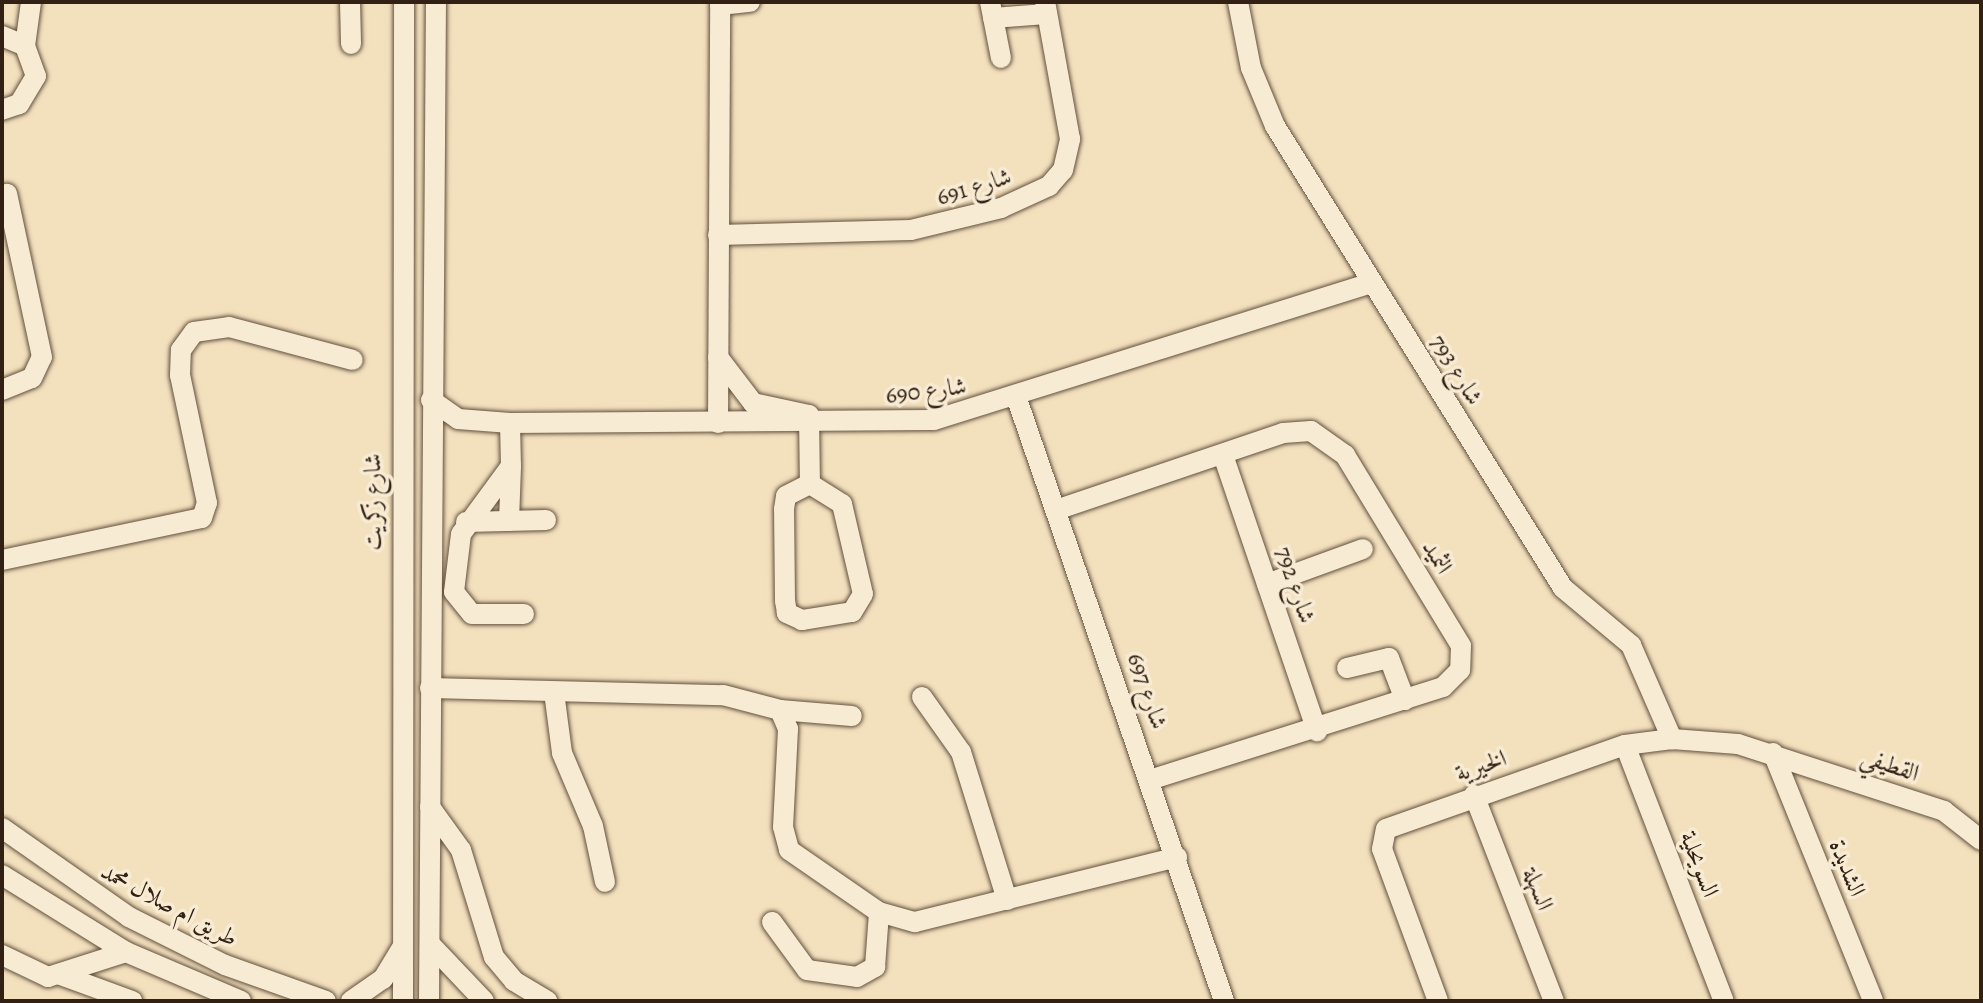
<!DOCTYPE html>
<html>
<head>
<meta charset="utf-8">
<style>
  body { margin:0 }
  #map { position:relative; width:1983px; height:1003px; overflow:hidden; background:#f3e0bd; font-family:Alegreya,Amiri,serif }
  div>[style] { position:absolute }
  .roads { filter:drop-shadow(0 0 2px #62503e) drop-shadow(0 0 2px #62503e) }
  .minor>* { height:20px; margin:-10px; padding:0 10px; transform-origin:10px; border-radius:10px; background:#f7ebd4 }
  span { translate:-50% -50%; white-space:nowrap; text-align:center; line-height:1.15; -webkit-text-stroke:7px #f7ebd4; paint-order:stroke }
  .street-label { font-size:24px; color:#312013 }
  .frame { position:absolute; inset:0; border:4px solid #312013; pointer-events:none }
</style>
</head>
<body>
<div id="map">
  <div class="roads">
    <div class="minor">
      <i style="left:350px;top:2px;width:42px;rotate:88.6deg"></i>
      <i style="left:990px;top:2px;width:57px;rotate:78.9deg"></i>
      <i style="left:1238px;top:2px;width:67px;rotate:78.9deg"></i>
      <i style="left:1251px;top:68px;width:63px;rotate:67.5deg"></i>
      <i style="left:1275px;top:126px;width:544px;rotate:58.06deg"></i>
      <i style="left:1563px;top:588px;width:89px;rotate:40deg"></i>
      <i style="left:1631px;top:645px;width:103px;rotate:66.4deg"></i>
      <i style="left:720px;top:5px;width:30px;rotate:-6deg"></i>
      <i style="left:993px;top:18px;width:53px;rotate:-4.3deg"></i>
      <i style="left:2px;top:36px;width:25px;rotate:23deg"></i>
      <i style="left:25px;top:46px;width:32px;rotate:70deg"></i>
      <i style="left:36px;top:76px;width:33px;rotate:121deg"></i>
      <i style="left:19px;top:104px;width:18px;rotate:161deg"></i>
      <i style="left:25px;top:46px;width:44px;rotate:-82.2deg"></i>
      <i style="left:718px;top:235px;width:193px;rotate:-1.5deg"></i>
      <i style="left:911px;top:230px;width:93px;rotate:-13.7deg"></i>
      <i style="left:1001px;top:208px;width:53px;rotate:-24.6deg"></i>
      <i style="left:1049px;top:186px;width:21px;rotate:-49deg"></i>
      <i style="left:1063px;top:170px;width:32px;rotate:-77deg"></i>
      <i style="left:1070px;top:139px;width:139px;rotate:-100.3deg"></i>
      <i style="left:718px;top:357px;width:58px;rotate:52.7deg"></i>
      <i style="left:753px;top:403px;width:57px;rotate:12.1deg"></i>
      <i style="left:809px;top:415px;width:69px;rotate:89.2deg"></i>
      <i style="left:2px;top:390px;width:32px;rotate:-22deg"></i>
      <i style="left:32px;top:378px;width:23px;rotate:-65deg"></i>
      <i style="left:42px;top:357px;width:167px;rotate:-102.1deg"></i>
      <i style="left:1017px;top:399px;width:637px;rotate:71.02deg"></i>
      <i style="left:431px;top:400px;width:33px;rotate:35deg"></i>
      <i style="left:458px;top:419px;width:52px;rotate:4.4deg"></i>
      <i style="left:510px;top:423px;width:424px;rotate:-0.4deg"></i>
      <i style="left:934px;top:420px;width:457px;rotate:-17.4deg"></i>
      <i style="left:510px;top:423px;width:43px;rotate:88.7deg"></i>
      <i style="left:511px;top:466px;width:84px;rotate:126.3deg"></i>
      <i style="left:461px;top:534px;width:58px;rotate:96.9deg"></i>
      <i style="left:454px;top:592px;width:28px;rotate:51deg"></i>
      <i style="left:472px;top:614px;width:52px"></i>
      <i style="left:718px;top:423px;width:421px;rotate:-89.7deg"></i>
      <i style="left:1223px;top:455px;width:292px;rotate:71.2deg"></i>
      <i style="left:810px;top:484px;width:38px;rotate:32deg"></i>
      <i style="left:842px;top:504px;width:92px;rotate:76.9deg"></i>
      <i style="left:863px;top:594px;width:21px;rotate:121deg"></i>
      <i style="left:852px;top:612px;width:51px;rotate:170.9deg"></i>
      <i style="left:802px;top:620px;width:17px;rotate:-155deg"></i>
      <i style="left:787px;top:613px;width:12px;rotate:-99deg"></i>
      <i style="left:785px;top:601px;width:92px;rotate:-90.6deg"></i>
      <i style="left:784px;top:509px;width:13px;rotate:-81deg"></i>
      <i style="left:786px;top:496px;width:27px;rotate:-27deg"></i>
      <i style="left:1056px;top:510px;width:240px;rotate:-18.7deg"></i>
      <i style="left:1283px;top:433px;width:28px;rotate:-4deg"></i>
      <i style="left:1311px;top:431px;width:42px;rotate:35.2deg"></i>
      <i style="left:1345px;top:455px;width:223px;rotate:58.7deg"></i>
      <i style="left:1461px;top:646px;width:24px;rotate:92deg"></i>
      <i style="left:1460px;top:670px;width:24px;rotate:135deg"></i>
      <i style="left:1443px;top:687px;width:307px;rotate:162.4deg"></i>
      <i style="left:509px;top:521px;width:55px;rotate:-87.9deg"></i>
      <i style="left:466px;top:522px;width:80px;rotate:-1.4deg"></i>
      <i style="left:2px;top:560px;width:204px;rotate:-11.9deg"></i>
      <i style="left:202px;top:518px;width:16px;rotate:-72deg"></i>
      <i style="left:207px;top:503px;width:131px;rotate:-101.9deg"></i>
      <i style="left:180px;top:375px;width:25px;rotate:-88deg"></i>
      <i style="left:181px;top:350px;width:22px;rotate:-54deg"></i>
      <i style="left:194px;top:332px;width:35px;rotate:-8deg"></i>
      <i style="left:229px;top:327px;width:128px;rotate:14.9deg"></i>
      <i style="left:1267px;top:584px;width:102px;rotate:-20deg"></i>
      <i style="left:1347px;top:668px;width:43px;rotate:-13.4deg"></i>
      <i style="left:1389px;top:658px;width:45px;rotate:69.1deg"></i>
      <i style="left:430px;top:688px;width:293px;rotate:1.4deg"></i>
      <i style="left:723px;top:695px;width:59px;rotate:14.7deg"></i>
      <i style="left:780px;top:710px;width:72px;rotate:4.8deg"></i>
      <i style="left:554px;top:692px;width:62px;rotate:82.5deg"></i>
      <i style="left:562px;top:753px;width:79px;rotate:67deg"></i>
      <i style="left:593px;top:826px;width:57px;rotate:77.9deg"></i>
      <i style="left:922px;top:697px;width:67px;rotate:54.7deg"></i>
      <i style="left:961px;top:752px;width:155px;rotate:72.7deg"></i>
      <i style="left:780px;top:710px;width:21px;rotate:67deg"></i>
      <i style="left:788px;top:729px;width:98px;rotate:92.9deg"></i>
      <i style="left:783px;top:827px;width:24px;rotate:75deg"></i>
      <i style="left:789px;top:850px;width:109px;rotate:34.6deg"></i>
      <i style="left:879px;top:912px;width:37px;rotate:16deg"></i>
      <i style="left:915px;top:922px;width:270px;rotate:-13.9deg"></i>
      <i style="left:1625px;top:745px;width:274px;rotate:68.9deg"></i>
      <i style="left:1773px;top:753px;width:267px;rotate:68deg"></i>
      <i style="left:1474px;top:795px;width:221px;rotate:68.8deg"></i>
      <i style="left:430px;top:807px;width:53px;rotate:54.2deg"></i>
      <i style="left:461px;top:850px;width:112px;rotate:72.9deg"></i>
      <i style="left:494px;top:957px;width:31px;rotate:50deg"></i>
      <i style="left:514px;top:981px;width:39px;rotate:31deg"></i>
      <i style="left:2px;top:828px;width:155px;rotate:35deg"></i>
      <i style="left:129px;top:917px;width:107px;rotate:26.6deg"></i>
      <i style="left:225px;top:965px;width:107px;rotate:19.6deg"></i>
      <i style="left:2px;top:875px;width:146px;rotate:31.8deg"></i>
      <i style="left:126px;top:952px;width:125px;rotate:23.1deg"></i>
      <i style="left:772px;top:922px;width:59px;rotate:53.9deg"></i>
      <i style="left:807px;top:970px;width:50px;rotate:8deg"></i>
      <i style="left:857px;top:977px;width:21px;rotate:-29deg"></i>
      <i style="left:875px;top:967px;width:55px;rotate:-85.8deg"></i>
      <i style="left:431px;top:945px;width:77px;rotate:46.6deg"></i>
      <i style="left:2px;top:955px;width:51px;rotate:25.6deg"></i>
      <i style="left:48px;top:977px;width:82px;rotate:-17.8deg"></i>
      <i style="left:61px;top:975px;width:76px;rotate:20.1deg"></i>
      <i style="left:351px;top:1001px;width:39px;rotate:-35deg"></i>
      <i style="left:383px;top:979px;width:37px;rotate:-59deg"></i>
      <i style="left:403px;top:1001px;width:999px;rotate:-89.94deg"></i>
      <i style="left:429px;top:1001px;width:999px;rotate:-89.6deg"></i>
      <i style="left:1438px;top:1001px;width:162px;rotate:-110.2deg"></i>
      <i style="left:1382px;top:849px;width:20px;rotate:-79deg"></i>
      <i style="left:1386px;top:829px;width:253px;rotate:-19.4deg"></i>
      <i style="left:1625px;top:745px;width:47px;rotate:-7.3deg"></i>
      <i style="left:1672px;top:739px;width:66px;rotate:4.3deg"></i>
      <i style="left:1738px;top:744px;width:217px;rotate:18deg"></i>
      <i style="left:1944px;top:811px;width:47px;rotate:38.1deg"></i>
    </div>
  </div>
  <div class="street-label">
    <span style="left:974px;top:187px;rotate:-17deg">شارع 691</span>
    <span style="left:1456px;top:370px;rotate:58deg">شارع 793</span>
    <span style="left:926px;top:391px;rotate:-7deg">شارع 690</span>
    <span style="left:373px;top:502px;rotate:-90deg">شارع زكريت</span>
    <span style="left:1437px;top:557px;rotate:59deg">الثميد</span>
    <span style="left:1295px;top:585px;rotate:71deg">شارع 792</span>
    <span style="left:1147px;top:691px;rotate:71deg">شارع 697</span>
    <span style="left:1890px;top:765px;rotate:19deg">القطيفي</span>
    <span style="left:1481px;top:766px;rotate:-19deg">الخيرية</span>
    <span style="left:1699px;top:864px;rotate:69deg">السويحلية</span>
    <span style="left:1847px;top:868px;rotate:68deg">الشديدة</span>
    <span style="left:1538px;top:889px;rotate:69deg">السهلة</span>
    <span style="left:169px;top:905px;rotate:28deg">طريق ام صلال محمد</span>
  </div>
  <div class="frame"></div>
</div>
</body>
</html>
